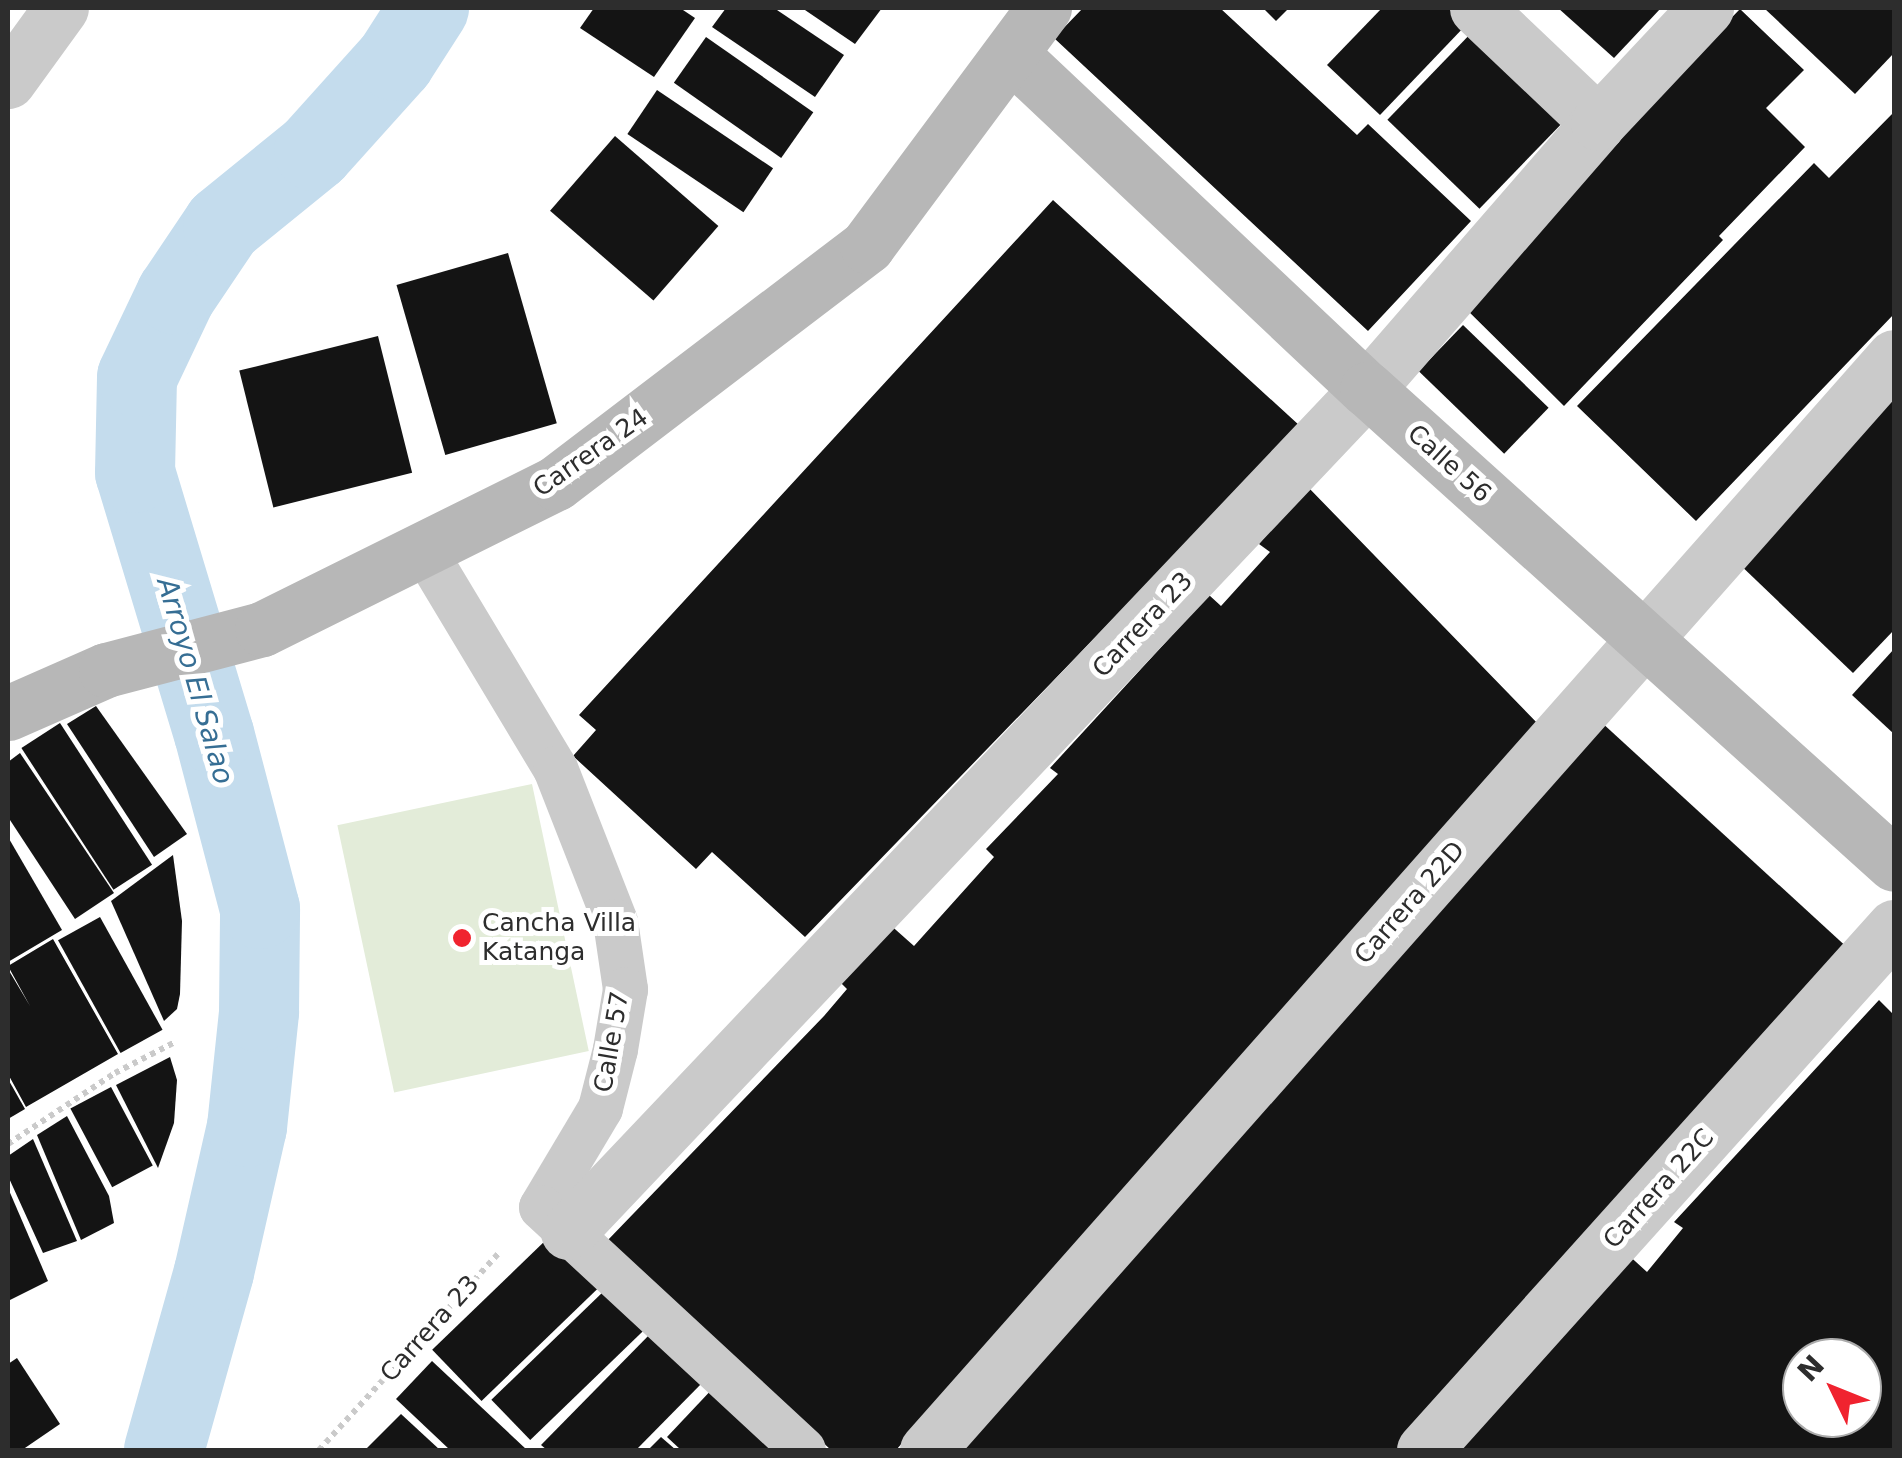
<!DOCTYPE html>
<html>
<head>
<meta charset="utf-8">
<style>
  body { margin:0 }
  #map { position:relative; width:1902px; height:1458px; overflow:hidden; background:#fff; font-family:"DejaVu Sans",sans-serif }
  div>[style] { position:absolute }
  .green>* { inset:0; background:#e3ecd9; transform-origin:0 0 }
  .canal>* { height:80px; margin:-40px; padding:0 40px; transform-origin:40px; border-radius:40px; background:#c4dced }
  .building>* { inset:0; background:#141414; transform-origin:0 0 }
  .path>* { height:6px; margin-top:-3px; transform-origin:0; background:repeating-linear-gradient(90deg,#cacaca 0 5px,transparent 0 10px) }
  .lane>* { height:45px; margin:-22.5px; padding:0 22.5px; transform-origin:22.5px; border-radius:22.5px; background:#cacaca }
  .street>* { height:55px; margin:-27.5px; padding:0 27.5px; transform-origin:27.5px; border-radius:27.5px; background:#cacaca }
  .secondary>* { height:55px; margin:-27.5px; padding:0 27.5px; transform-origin:27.5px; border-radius:27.5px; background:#b7b7b7 }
  .dots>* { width:28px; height:28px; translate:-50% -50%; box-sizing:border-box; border:5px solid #fff; border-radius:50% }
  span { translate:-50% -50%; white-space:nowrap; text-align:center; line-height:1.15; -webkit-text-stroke:10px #fff; paint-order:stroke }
  .street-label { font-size:25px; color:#2d2d2d }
  .poi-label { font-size:25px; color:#2d2d2d }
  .left { translate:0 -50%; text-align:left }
  .water-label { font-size:28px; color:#366e94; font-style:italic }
  .frame { position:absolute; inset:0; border:10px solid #2d2d2d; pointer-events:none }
  .north { position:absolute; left:1782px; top:1338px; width:100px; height:100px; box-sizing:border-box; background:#fff; border:2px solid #ababab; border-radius:50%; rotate:313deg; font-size:28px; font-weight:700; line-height:40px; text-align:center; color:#2d2d2d }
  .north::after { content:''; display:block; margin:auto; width:35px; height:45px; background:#f0232f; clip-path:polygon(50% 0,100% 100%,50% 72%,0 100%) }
</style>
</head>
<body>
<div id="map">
  <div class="green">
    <i style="left:532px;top:784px;width:273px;height:199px;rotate:78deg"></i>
  </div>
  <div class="canal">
    <i style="left:164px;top:1450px;width:185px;rotate:-74.3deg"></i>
    <i style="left:214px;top:1272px;width:149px;rotate:-77.2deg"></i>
    <i style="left:247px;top:1127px;width:116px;rotate:-84deg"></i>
    <i style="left:259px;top:1012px;width:103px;rotate:-89.4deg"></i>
    <i style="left:260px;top:909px;width:181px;rotate:-104.7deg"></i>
    <i style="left:214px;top:734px;width:273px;rotate:-106.8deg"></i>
    <i style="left:135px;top:473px;width:96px;rotate:-88.8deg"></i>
    <i style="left:137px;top:377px;width:91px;rotate:-64.6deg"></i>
    <i style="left:176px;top:295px;width:84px;rotate:-56.1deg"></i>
    <i style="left:223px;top:225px;width:117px;rotate:-39.1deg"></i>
    <i style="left:314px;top:151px;width:121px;rotate:-48deg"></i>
    <i style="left:395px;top:61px;width:63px;rotate:-57.3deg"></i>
  </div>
  <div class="building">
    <i style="clip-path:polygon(594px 8px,680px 8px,695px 18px,654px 77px,580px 28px)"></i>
    <i style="clip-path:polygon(726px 8px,774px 8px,844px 55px,815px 97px,712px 27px)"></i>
    <i style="clip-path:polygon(802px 8px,882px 8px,855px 44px)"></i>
    <i style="clip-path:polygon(1083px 8px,1220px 8px,1357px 135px,1368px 124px,1471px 221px,1368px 331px,1054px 38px)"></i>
    <i style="clip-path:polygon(1263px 8px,1289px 8px,1276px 21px)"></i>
    <i style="clip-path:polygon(1382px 8px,1448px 8px,1466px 25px,1380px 115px,1327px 65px)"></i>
    <i style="clip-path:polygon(1558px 8px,1661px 8px,1614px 58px)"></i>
    <i style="clip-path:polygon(1764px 8px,1894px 8px,1894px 53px,1855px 94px)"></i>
    <i style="clip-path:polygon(1740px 9px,1804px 70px,1766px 108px,1805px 147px,1719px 236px,1723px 240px,1564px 406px,1457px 300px)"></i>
    <i style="left:1477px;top:27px;width:128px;height:129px;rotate:44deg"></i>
    <i style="left:706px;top:37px;width:131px;height:56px;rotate:35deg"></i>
    <i style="left:657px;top:90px;width:140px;height:53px;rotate:34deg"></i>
    <i style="clip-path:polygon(1894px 112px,1894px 314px,1696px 521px,1577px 406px,1814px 163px,1829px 178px)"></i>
    <i style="left:615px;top:136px;width:137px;height:99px;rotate:41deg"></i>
    <i style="clip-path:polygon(1053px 200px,1300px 426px,805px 937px,712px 852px,696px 869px,573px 756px,596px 730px,579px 715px)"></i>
    <i style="left:508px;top:253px;width:177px;height:116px;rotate:74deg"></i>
    <i style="left:1463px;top:325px;width:119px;height:64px;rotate:44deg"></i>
    <i style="left:378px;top:336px;width:141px;height:143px;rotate:76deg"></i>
    <i style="clip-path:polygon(1894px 391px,1894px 630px,1853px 673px,1734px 559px)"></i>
    <i style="clip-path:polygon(1307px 486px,1541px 727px,896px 1450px,831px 1450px,606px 1242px,824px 1016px,847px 989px,836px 978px,887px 922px,914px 946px,994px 857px,986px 849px,1058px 774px,1050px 768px,1209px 595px,1221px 606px,1270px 552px,1259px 544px)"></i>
    <i style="clip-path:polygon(1894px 649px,1894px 734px,1852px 695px)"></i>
    <i style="clip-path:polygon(96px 706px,187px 834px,154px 857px,67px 724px)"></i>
    <i style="clip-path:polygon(1600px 721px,1851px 951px,1408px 1450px,957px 1450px)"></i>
    <i style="left:60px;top:723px;width:169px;height:46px;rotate:57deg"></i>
    <i style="clip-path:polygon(20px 753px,114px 893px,75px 919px,8px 817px,8px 762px)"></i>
    <i style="clip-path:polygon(8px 837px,62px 930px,8px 962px)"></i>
    <i style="clip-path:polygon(173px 855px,182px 921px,180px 994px,177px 1009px,164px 1021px,111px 901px)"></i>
    <i style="left:100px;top:917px;width:129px;height:48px;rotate:61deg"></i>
    <i style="clip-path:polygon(53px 939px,118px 1054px,26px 1107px,8px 1074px,8px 969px,30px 1006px,8px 966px)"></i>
    <i style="clip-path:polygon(evenodd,1879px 1000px,1894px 1015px,1893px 1450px,1446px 1450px,1624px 1251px,1647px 1272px,1683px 1228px,1674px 1222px,1879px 1000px,1802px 1358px,1862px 1358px,1862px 1418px,1802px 1418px,1802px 1358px)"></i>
    <i style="clip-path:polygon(170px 1057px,177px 1080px,174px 1123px,158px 1168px,116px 1085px)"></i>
    <i style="clip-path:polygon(8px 1079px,25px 1109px,8px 1119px)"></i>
    <i style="left:111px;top:1087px;width:89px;height:46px;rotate:62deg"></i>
    <i style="clip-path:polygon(67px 1116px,109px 1196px,114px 1223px,81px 1240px,37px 1135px)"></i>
    <i style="clip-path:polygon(33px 1139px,77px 1241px,43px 1253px,8px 1176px,8px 1156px)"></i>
    <i style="clip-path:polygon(8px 1188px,48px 1281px,8px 1301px)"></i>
    <i style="left:548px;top:1238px;width:71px;height:161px;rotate:46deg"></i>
    <i style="left:605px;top:1290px;width:56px;height:158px;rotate:46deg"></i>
    <i style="clip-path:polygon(654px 1330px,704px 1381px,636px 1450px,547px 1450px,541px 1445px)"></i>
    <i style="clip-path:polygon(17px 1358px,60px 1424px,22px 1450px,8px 1450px,8px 1364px)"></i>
    <i style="clip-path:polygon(432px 1361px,527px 1450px,450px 1450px,396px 1399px)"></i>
    <i style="clip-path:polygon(716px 1385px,786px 1450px,681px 1450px,667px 1437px)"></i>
    <i style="clip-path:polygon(401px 1414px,440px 1450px,365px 1450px)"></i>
    <i style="clip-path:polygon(661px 1437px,676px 1450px,648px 1450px)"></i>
  </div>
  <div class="path">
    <i style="left:8px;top:1144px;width:128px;rotate:-33.6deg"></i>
    <i style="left:115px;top:1073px;width:68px;rotate:-27.3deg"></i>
    <i style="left:319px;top:1450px;width:268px;rotate:-47.6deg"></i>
  </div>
  <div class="lane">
    <i style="left:425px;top:552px;width:252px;rotate:59deg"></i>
    <i style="left:555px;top:768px;width:164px;rotate:68.6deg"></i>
    <i style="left:615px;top:921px;width:69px;rotate:81.6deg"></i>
    <i style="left:625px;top:989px;width:61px;rotate:99.5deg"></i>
    <i style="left:615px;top:1049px;width:61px;rotate:104.3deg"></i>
    <i style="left:600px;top:1108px;width:115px;rotate:120.8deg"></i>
    <i style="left:541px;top:1207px;width:357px;rotate:42.8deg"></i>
  </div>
  <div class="street">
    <i style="left:1477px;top:8px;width:167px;rotate:43.5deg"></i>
    <i style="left:8px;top:81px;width:90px;rotate:-54deg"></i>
    <i style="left:568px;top:1232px;width:1161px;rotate:-46.53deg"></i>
    <i style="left:1367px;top:389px;width:352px;rotate:-49deg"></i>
    <i style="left:1598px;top:123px;width:158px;rotate:-46.8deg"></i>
    <i style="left:927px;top:1450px;width:1459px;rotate:-48.5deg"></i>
    <i style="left:1424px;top:1450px;width:703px;rotate:-48.06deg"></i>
  </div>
  <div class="secondary">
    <i style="left:1012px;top:55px;width:487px;rotate:43.3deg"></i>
    <i style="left:1367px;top:389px;width:709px;rotate:42.03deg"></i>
    <i style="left:8px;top:713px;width:107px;rotate:-23.7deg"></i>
    <i style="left:106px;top:670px;width:161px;rotate:-14.7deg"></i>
    <i style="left:262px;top:629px;width:328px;rotate:-26.4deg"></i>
    <i style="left:556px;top:483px;width:391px;rotate:-37.3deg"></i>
    <i style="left:867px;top:246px;width:297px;rotate:-53.4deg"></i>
  </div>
  <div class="dots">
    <i style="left:462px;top:938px;background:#f0232f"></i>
  </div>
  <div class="street-label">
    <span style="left:591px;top:453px;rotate:-35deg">Carrera 24</span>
    <span style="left:1449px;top:464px;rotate:42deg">Calle 56</span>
    <span style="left:1143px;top:625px;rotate:-47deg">Carrera 23</span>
    <span style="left:1410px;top:903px;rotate:-49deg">Carrera 22D</span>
    <span style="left:612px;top:1042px;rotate:-80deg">Calle 57</span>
    <span style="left:1659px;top:1189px;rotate:-48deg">Carrera 22C</span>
    <span style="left:430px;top:1329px;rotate:-48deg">Carrera 23</span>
  </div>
  <div class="poi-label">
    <span class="left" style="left:482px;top:938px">Cancha Villa<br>Katanga</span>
  </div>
  <div class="water-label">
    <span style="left:195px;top:681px;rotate:74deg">Arroyo El Salao</span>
  </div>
  <div class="frame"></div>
  <div class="north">N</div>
</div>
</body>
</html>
